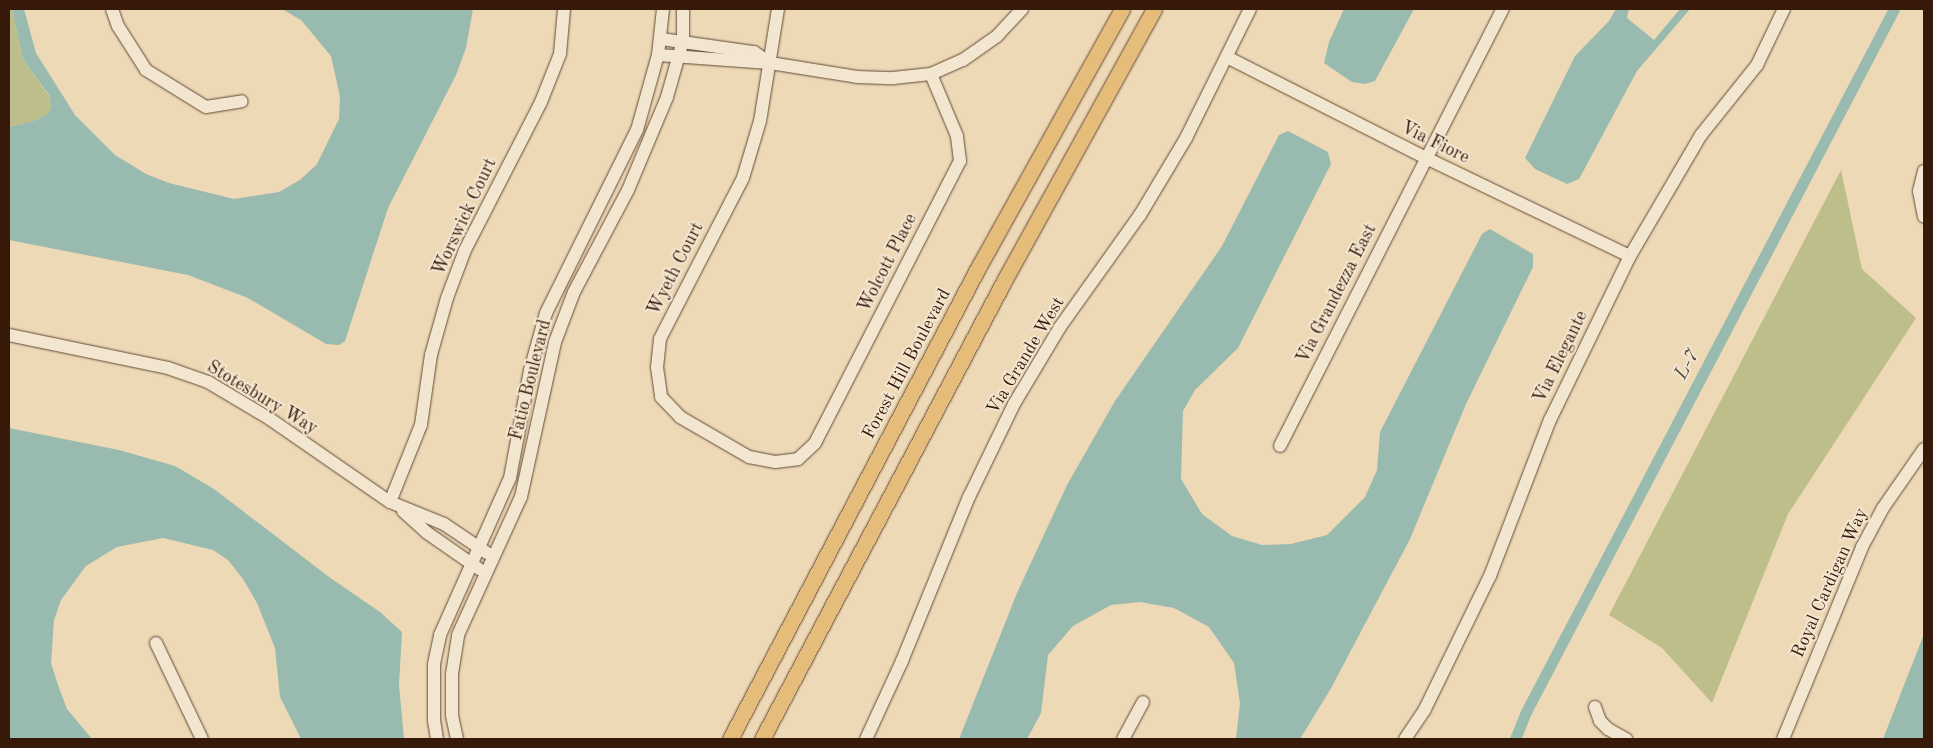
<!DOCTYPE html>
<html>
<head>
<meta charset="utf-8">
<style>
  body { margin:0 }
  #map { position:relative; width:1933px; height:748px; overflow:hidden; background:#edd9b6; font-family:"Old Standard TT",serif }
  div>[style] { position:absolute }
  .green>* { inset:0; background:#bebe8a }
  .water>* { inset:0; background:#99baaf }
  .canal>* { height:11px; margin:-5.5px; padding:0 5.5px; transform-origin:5.5px; border-radius:5.5px; background:#99baaf }
  .roads { filter:drop-shadow(0 0 1px #644935) drop-shadow(0 0 1px #644935) }
  .minor>* { height:12px; margin:-6px; padding:0 6px; transform-origin:6px; border-radius:6px; background:#f3e6d0 }
  .major>* { height:15px; margin:-7.5px; padding:0 7.5px; transform-origin:7.5px; border-radius:7.5px; background:#e6bc7b }
  span { translate:-50% -50%; white-space:nowrap; text-align:center; line-height:1.15; -webkit-text-stroke:4px #f3e6d0; paint-order:stroke }
  .street-label { font-size:18px; color:#37190a }
  .water-label { font-size:19px; color:#54493c; font-style:italic }
  .frame { position:absolute; inset:0; border:10px solid #37190a; pointer-events:none }
</style>
</head>
<body>
<div id="map">
  <div class="green">
    <i style="clip-path:polygon(9px 9px,12px 9px,23px 60px,49px 96px,51px 108px,46px 115px,33px 121px,9px 127px)"></i>
    <i style="clip-path:polygon(1841px 170px,1862px 269px,1916px 318px,1788px 514px,1712px 703px,1662px 648px,1609px 615px)"></i>
  </div>
  <div class="water">
    <i style="clip-path:polygon(12px 9px,24px 9px,36px 53px,75px 115px,115px 155px,146px 174px,169px 183px,234px 199px,279px 192px,300px 180px,317px 164px,339px 119px,340px 97px,331px 56px,301px 20px,282px 9px,473px 9px,466px 48px,456px 75px,388px 208px,345px 341px,339px 345px,326px 344px,248px 298px,188px 275px,9px 240px,9px 127px,33px 121px,46px 115px,51px 108px,49px 95px,23px 60px)"></i>
    <i style="clip-path:polygon(1344px 9px,1414px 9px,1375px 81px,1365px 84px,1352px 82px,1324px 63px,1329px 42px)"></i>
    <i style="clip-path:polygon(1616px 9px,1629px 9px,1627px 18px,1654px 40px,1680px 9px,1690px 9px,1637px 71px,1579px 179px,1567px 184px,1535px 169px,1525px 158px,1575px 56px,1609px 21px)"></i>
    <i style="clip-path:polygon(1288px 131px,1328px 152px,1331px 164px,1238px 348px,1195px 390px,1183px 411px,1181px 479px,1202px 514px,1232px 536px,1262px 545px,1291px 544px,1327px 535px,1365px 497px,1377px 470px,1380px 432px,1482px 234px,1490px 229px,1533px 254px,1533px 267px,1466px 404px,1410px 539px,1330px 690px,1300px 739px,1236px 739px,1240px 703px,1234px 663px,1209px 627px,1174px 608px,1140px 602px,1111px 605px,1073px 626px,1048px 655px,1041px 713px,1027px 739px,959px 739px,1017px 593px,1067px 485px,1115px 401px,1222px 246px,1279px 135px)"></i>
    <i style="clip-path:polygon(9px 428px,119px 450px,175px 466px,214px 489px,329px 577px,380px 612px,402px 632px,399px 685px,404px 739px,301px 739px,280px 697px,275px 648px,257px 603px,243px 579px,228px 560px,213px 550px,163px 538px,117px 547px,86px 566px,61px 600px,54px 620px,51px 663px,58px 685px,67px 709px,92px 739px,9px 739px)"></i>
    <i style="clip-path:polygon(1924px 633px,1924px 739px,1883px 739px,1924px 634px)"></i>
  </div>
  <div class="canal">
    <i style="left:1515px;top:739px;width:31px;rotate:-68deg"></i>
    <i style="left:1527px;top:710px;width:791px;rotate:-62.37deg"></i>
  </div>
  <div class="roads">
    <div class="minor">
      <i style="left:112px;top:9px;width:18px;rotate:71deg"></i>
      <i style="left:118px;top:26px;width:52px;rotate:57.5deg"></i>
      <i style="left:146px;top:70px;width:70px;rotate:31.7deg"></i>
      <i style="left:206px;top:107px;width:36px;rotate:-9deg"></i>
      <i style="left:778px;top:9px;width:113px;rotate:99.1deg"></i>
      <i style="left:760px;top:121px;width:59px;rotate:106.6deg"></i>
      <i style="left:743px;top:178px;width:181px;rotate:117.3deg"></i>
      <i style="left:660px;top:339px;width:28px;rotate:96deg"></i>
      <i style="left:657px;top:367px;width:30px;rotate:82deg"></i>
      <i style="left:661px;top:397px;width:28px;rotate:46deg"></i>
      <i style="left:680px;top:417px;width:80px;rotate:30.1deg"></i>
      <i style="left:749px;top:457px;width:26px;rotate:11deg"></i>
      <i style="left:775px;top:462px;width:23px;rotate:-7deg"></i>
      <i style="left:798px;top:459px;width:23px;rotate:-43deg"></i>
      <i style="left:815px;top:443px;width:317px;rotate:-62.8deg"></i>
      <i style="left:960px;top:161px;width:25px;rotate:-97deg"></i>
      <i style="left:957px;top:136px;width:67px;rotate:-112.8deg"></i>
      <i style="left:661px;top:39px;width:94px;rotate:8deg"></i>
      <i style="left:754px;top:52px;width:19px;rotate:35deg"></i>
      <i style="left:658px;top:55px;width:112px;rotate:4.1deg"></i>
      <i style="left:770px;top:63px;width:88px;rotate:9.1deg"></i>
      <i style="left:857px;top:77px;width:36px;rotate:2deg"></i>
      <i style="left:893px;top:78px;width:38px;rotate:-6deg"></i>
      <i style="left:931px;top:74px;width:35px;rotate:-24deg"></i>
      <i style="left:963px;top:60px;width:42px;rotate:-35.2deg"></i>
      <i style="left:997px;top:36px;width:37px;rotate:-47deg"></i>
      <i style="left:1227px;top:57px;width:223px;rotate:26.9deg"></i>
      <i style="left:1426px;top:158px;width:226px;rotate:25.7deg"></i>
      <i style="left:1924px;top:171px;width:21px;rotate:104deg"></i>
      <i style="left:1919px;top:191px;width:26px;rotate:79deg"></i>
      <i style="left:9px;top:335px;width:162px;rotate:11.7deg"></i>
      <i style="left:168px;top:368px;width:42px;rotate:19.3deg"></i>
      <i style="left:208px;top:382px;width:72px;rotate:30.8deg"></i>
      <i style="left:270px;top:419px;width:146px;rotate:34.7deg"></i>
      <i style="left:390px;top:502px;width:58px;rotate:22.2deg"></i>
      <i style="left:444px;top:524px;width:52px;rotate:34deg"></i>
      <i style="left:1280px;top:446px;width:491px;rotate:-63deg"></i>
      <i style="left:390px;top:502px;width:83px;rotate:-68.1deg"></i>
      <i style="left:421px;top:425px;width:71px;rotate:-81.9deg"></i>
      <i style="left:431px;top:355px;width:59px;rotate:-74.3deg"></i>
      <i style="left:447px;top:298px;width:51px;rotate:-69.4deg"></i>
      <i style="left:465px;top:250px;width:166px;rotate:-62.8deg"></i>
      <i style="left:541px;top:102px;width:52px;rotate:-68.4deg"></i>
      <i style="left:560px;top:54px;width:45px;rotate:-84.9deg"></i>
      <i style="left:403px;top:511px;width:31px;rotate:42deg"></i>
      <i style="left:426px;top:532px;width:65px;rotate:34.9deg"></i>
      <i style="left:156px;top:643px;width:106px;rotate:64.4deg"></i>
      <i style="left:1595px;top:707px;width:15px;rotate:70deg"></i>
      <i style="left:1600px;top:721px;width:11px;rotate:45deg"></i>
      <i style="left:1608px;top:729px;width:21px;rotate:29deg"></i>
      <i style="left:437px;top:739px;width:18px;rotate:-99deg"></i>
      <i style="left:434px;top:721px;width:57px;rotate:-90deg"></i>
      <i style="left:434px;top:664px;width:30px;rotate:-78deg"></i>
      <i style="left:440px;top:635px;width:172px;rotate:-66deg"></i>
      <i style="left:510px;top:478px;width:110px;rotate:-79.5deg"></i>
      <i style="left:530px;top:370px;width:59px;rotate:-74.3deg"></i>
      <i style="left:546px;top:313px;width:204px;rotate:-63.6deg"></i>
      <i style="left:637px;top:130px;width:78px;rotate:-74.4deg"></i>
      <i style="left:658px;top:55px;width:46px;rotate:-83.8deg"></i>
      <i style="left:457px;top:739px;width:25px;rotate:-102deg"></i>
      <i style="left:452px;top:715px;width:41px;rotate:-90deg"></i>
      <i style="left:452px;top:674px;width:39px;rotate:-81deg"></i>
      <i style="left:458px;top:635px;width:152px;rotate:-65.5deg"></i>
      <i style="left:521px;top:497px;width:159px;rotate:-77.6deg"></i>
      <i style="left:555px;top:342px;width:53px;rotate:-69.2deg"></i>
      <i style="left:574px;top:292px;width:115px;rotate:-62.1deg"></i>
      <i style="left:628px;top:190px;width:101px;rotate:-67.2deg"></i>
      <i style="left:667px;top:97px;width:58px;rotate:-74.1deg"></i>
      <i style="left:683px;top:41px;width:32px;rotate:-90deg"></i>
      <i style="left:866px;top:739px;width:86px;rotate:-65.2deg"></i>
      <i style="left:902px;top:661px;width:177px;rotate:-67.8deg"></i>
      <i style="left:969px;top:497px;width:103px;rotate:-64.2deg"></i>
      <i style="left:1014px;top:404px;width:90px;rotate:-59.1deg"></i>
      <i style="left:1060px;top:327px;width:138px;rotate:-54.5deg"></i>
      <i style="left:1140px;top:215px;width:90px;rotate:-59.1deg"></i>
      <i style="left:1186px;top:138px;width:144px;rotate:-63.6deg"></i>
      <i style="left:1123px;top:739px;width:42px;rotate:-61.6deg"></i>
      <i style="left:1405px;top:739px;width:36px;rotate:-56deg"></i>
      <i style="left:1425px;top:709px;width:148px;rotate:-64deg"></i>
      <i style="left:1490px;top:576px;width:167px;rotate:-69deg"></i>
      <i style="left:1550px;top:420px;width:182px;rotate:-64deg"></i>
      <i style="left:1630px;top:256px;width:140px;rotate:-59.6deg"></i>
      <i style="left:1701px;top:135px;width:90px;rotate:-51.3deg"></i>
      <i style="left:1757px;top:65px;width:62px;rotate:-64.3deg"></i>
      <i style="left:1783px;top:739px;width:208px;rotate:-67.6deg"></i>
      <i style="left:1862px;top:547px;width:44px;rotate:-61.7deg"></i>
      <i style="left:1883px;top:508px;width:72px;rotate:-55.2deg"></i>
    </div>
    <div class="major">
      <i style="left:730px;top:739px;width:535px;rotate:-62.24deg"></i>
      <i style="left:979px;top:266px;width:294px;rotate:-60.9deg"></i>
      <i style="left:762px;top:739px;width:520px;rotate:-62.15deg"></i>
      <i style="left:1005px;top:279px;width:308px;rotate:-61.1deg"></i>
    </div>
  </div>
  <div class="street-label">
    <span style="left:1435px;top:143px;rotate:26deg">Via Fiore</span>
    <span style="left:465px;top:217px;rotate:-65deg">Worswick Court</span>
    <span style="left:888px;top:263px;rotate:-63deg">Wolcott Place</span>
    <span style="left:676px;top:269px;rotate:-63deg">Wyeth Court</span>
    <span style="left:1337px;top:294px;rotate:-63deg">Via Grandezza East</span>
    <span style="left:1026px;top:356px;rotate:-59deg">Via Grande West</span>
    <span style="left:1561px;top:357px;rotate:-64deg">Via Elegante</span>
    <span style="left:907px;top:364px;rotate:-62deg">Forest Hill Boulevard</span>
    <span style="left:531px;top:380px;rotate:-76deg">Fatio Boulevard</span>
    <span style="left:262px;top:398px;rotate:31deg">Stotesbury Way</span>
    <span style="left:1830px;top:583px;rotate:-66deg">Royal Cardigan Way</span>
  </div>
  <div class="water-label">
    <span style="left:1688px;top:365px;rotate:-62deg">L-7</span>
  </div>
  <div class="frame"></div>
</div>
</body>
</html>
